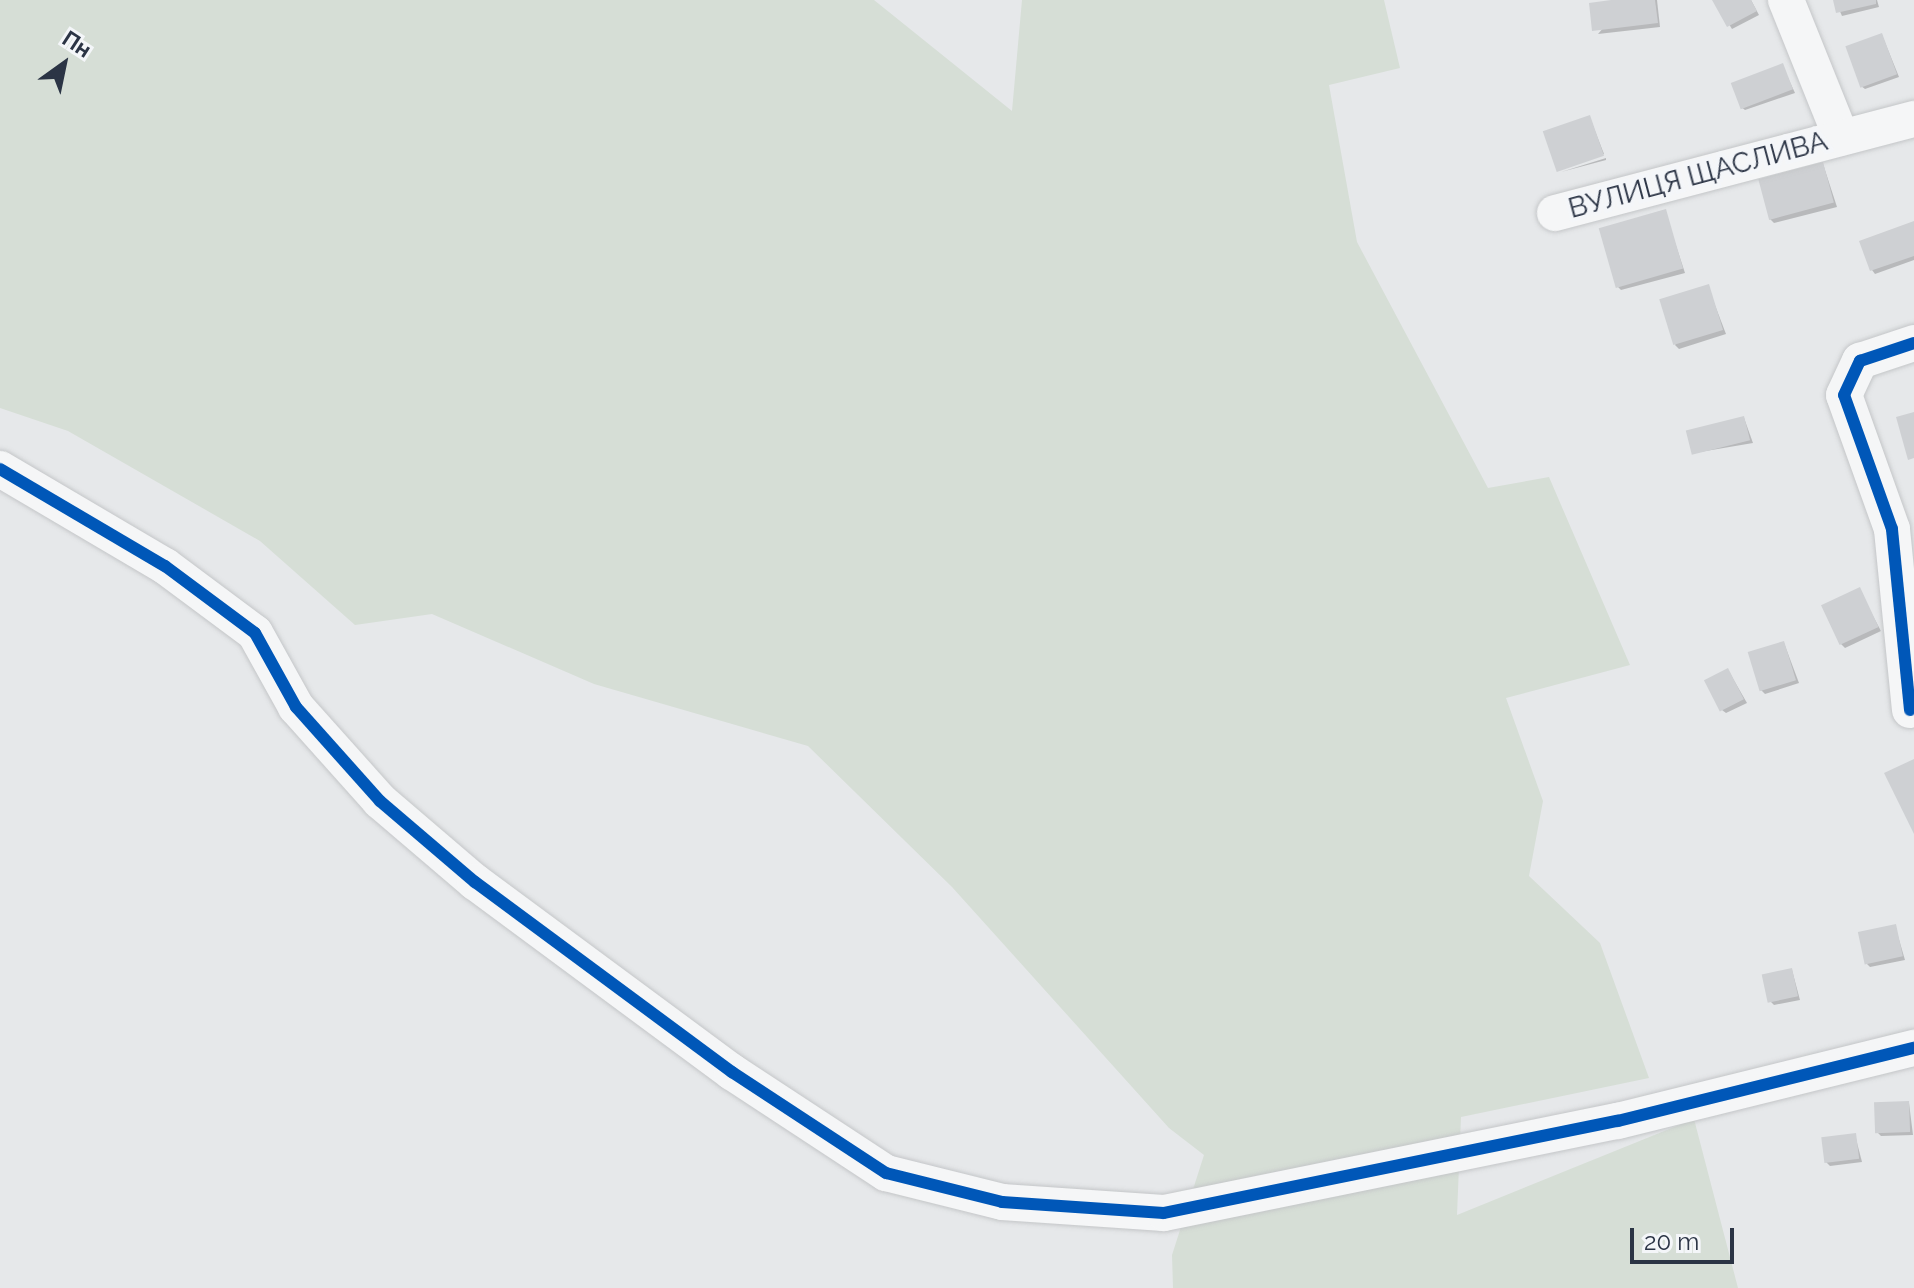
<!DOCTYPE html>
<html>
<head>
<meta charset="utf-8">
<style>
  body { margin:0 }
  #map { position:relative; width:1914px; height:1288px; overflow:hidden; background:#e6e8ea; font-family:Raleway,sans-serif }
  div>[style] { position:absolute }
  .green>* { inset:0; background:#d6ded6 }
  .shadow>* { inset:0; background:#0003 }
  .building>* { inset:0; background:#ced0d3; transform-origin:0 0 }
  .roads { filter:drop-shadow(0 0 2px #c4c6c8) drop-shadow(0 0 2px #c4c6c8) }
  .street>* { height:36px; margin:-18px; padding:0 18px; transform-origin:18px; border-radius:18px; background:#f5f6f7 }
  .cycleway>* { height:12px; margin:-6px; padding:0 6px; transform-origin:6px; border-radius:6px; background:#0057b8 }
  span { translate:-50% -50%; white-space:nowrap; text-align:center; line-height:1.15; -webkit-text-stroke:8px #f4f6f9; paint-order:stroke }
  .street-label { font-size:28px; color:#2b3445 }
  .north { position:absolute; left:24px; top:24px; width:80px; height:80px; -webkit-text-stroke:6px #f4f6f9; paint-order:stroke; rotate:33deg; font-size:22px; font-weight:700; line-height:32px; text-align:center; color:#2b3445 }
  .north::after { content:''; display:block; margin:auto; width:28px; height:36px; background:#2b3445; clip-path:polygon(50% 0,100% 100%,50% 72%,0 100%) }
  .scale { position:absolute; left:1630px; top:1228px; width:104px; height:36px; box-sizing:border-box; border:4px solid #2b3445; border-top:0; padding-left:10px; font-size:24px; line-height:28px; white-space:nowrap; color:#2b3445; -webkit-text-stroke:6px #f4f6f9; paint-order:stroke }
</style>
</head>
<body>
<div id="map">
  <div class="green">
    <i style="clip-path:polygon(0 0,874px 0,1012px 111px,1022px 0,1384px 0,1400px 68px,1329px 85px,1357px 242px,1488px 488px,1549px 477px,1630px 665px,1506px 698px,1543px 801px,1529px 876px,1600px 943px,1649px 1078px,1461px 1117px,1457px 1215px,1694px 1119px,1738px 1288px,1173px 1288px,1172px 1255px,1204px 1155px,1169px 1128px,952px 887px,808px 746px,594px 684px,432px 614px,355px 625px,260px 541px,68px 431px,0 408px)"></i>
  </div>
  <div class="shadow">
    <i style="clip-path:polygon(1627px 0,1657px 0,1660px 27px,1598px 34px)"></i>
    <i style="clip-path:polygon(1714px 0,1751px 0,1759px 15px,1732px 29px)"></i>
    <i style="clip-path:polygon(1835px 0,1877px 0,1879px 7px,1842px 16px)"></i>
    <i style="clip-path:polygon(1882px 35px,1899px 77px,1865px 89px,1861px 86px)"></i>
    <i style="clip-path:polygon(1782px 65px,1795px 93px,1745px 110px,1741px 107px)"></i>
    <i style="clip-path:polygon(1590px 118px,1604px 154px,1559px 169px)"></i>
    <i style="clip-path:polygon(1606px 158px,1606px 160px,1561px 172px)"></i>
    <i style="clip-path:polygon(1823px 164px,1837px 207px,1774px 223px,1770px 219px)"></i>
    <i style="clip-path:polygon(1665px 212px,1685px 273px,1621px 290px,1618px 287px)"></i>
    <i style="clip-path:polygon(1914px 224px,1914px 260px,1875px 274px,1872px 270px)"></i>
    <i style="clip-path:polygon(1708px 287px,1726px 334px,1679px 349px,1675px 345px)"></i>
    <i style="clip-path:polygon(1744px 418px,1753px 443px,1694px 453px)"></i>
    <i style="clip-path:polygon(1859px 590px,1881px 631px,1845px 648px,1841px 644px)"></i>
    <i style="clip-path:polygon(1784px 643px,1799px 683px,1765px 694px,1761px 690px)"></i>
    <i style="clip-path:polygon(1728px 670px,1747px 703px,1726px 713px,1722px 710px)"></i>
    <i style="clip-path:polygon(1895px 926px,1905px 960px,1870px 967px,1866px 963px)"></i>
    <i style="clip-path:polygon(1792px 970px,1800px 1000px,1774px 1005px,1770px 1001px)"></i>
    <i style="clip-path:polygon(1909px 1103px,1913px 1135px,1881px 1136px,1877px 1132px)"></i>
    <i style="clip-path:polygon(1855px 1135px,1862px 1162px,1830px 1166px,1826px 1162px)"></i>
  </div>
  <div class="building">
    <i style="clip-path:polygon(1611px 0,1655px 0,1658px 23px,1592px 31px,1589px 3px)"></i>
    <i style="clip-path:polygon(1712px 0,1751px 0,1757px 11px,1727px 27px)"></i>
    <i style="clip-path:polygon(1833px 0,1876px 0,1876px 4px,1836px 13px)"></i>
    <i style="left:1882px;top:33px;width:44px;height:39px;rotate:70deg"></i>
    <i style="left:1783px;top:63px;width:28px;height:56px;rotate:69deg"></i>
    <i style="left:1590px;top:115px;width:43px;height:50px;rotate:71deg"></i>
    <i style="left:1823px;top:162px;width:42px;height:67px;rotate:75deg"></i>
    <i style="left:1666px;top:209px;width:62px;height:70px;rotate:74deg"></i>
    <i style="clip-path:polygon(1914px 221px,1914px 256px,1870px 271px,1859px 241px)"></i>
    <i style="left:1709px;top:284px;width:48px;height:52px;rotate:73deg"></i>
    <i style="clip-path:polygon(1914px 412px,1914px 458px,1908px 460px,1896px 417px)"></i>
    <i style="left:1744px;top:416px;width:25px;height:60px;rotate:76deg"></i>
    <i style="left:1860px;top:587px;width:44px;height:43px;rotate:65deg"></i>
    <i style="left:1784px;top:641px;width:41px;height:38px;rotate:73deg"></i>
    <i style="left:1728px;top:668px;width:35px;height:27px;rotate:63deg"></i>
    <i style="clip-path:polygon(1914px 759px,1914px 834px,1884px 773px)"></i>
    <i style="left:1896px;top:924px;width:33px;height:39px;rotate:78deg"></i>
    <i style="left:1792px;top:968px;width:29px;height:31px;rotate:78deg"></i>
    <i style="left:1909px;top:1101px;width:31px;height:35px;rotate:88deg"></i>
    <i style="left:1856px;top:1133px;width:26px;height:35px;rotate:83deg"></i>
  </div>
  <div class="roads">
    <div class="street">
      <i style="left:1786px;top:0;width:148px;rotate:68.1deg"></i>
      <i style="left:1555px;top:213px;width:371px;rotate:-14.7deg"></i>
      <i style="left:0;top:469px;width:191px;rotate:30.5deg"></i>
      <i style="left:165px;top:566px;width:112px;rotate:36.7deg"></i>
      <i style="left:255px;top:633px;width:85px;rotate:61deg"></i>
      <i style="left:296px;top:707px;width:126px;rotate:48.2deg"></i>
      <i style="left:380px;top:801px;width:125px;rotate:40.5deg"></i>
      <i style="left:475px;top:882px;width:320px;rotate:36.5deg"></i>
      <i style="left:732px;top:1072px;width:184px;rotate:33.3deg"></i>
      <i style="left:886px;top:1173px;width:120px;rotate:14deg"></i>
      <i style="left:1002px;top:1202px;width:162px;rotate:3.9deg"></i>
      <i style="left:1164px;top:1213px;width:463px;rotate:-11.5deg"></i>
      <i style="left:1618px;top:1121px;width:305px;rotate:-13.9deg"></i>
      <i style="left:1910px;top:710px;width:182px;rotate:-95.7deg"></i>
      <i style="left:1892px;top:529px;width:142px;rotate:-109.7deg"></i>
      <i style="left:1844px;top:395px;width:38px;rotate:-65deg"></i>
      <i style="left:1860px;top:361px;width:57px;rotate:-18.4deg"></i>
    </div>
  </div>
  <div class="cycleway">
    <i style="left:0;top:469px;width:191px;rotate:30.5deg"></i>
    <i style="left:165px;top:566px;width:112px;rotate:36.7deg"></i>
    <i style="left:255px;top:633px;width:85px;rotate:61deg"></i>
    <i style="left:296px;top:707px;width:126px;rotate:48.2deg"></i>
    <i style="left:380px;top:801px;width:125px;rotate:40.5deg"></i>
    <i style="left:475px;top:882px;width:320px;rotate:36.5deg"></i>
    <i style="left:732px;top:1072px;width:184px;rotate:33.3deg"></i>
    <i style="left:886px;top:1173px;width:120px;rotate:14deg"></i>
    <i style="left:1002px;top:1202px;width:162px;rotate:3.9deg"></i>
    <i style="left:1164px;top:1213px;width:463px;rotate:-11.5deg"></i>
    <i style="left:1618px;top:1121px;width:305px;rotate:-13.9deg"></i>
    <i style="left:1910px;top:710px;width:182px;rotate:-95.7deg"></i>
    <i style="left:1892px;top:529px;width:142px;rotate:-109.7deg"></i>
    <i style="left:1844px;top:395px;width:38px;rotate:-65deg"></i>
    <i style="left:1860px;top:361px;width:57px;rotate:-18.4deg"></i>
  </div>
  <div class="street-label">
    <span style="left:1698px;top:175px;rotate:-15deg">ВУЛИЦЯ ЩАСЛИВА</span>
  </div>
  <div class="north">Пн</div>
  <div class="scale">20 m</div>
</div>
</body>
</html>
